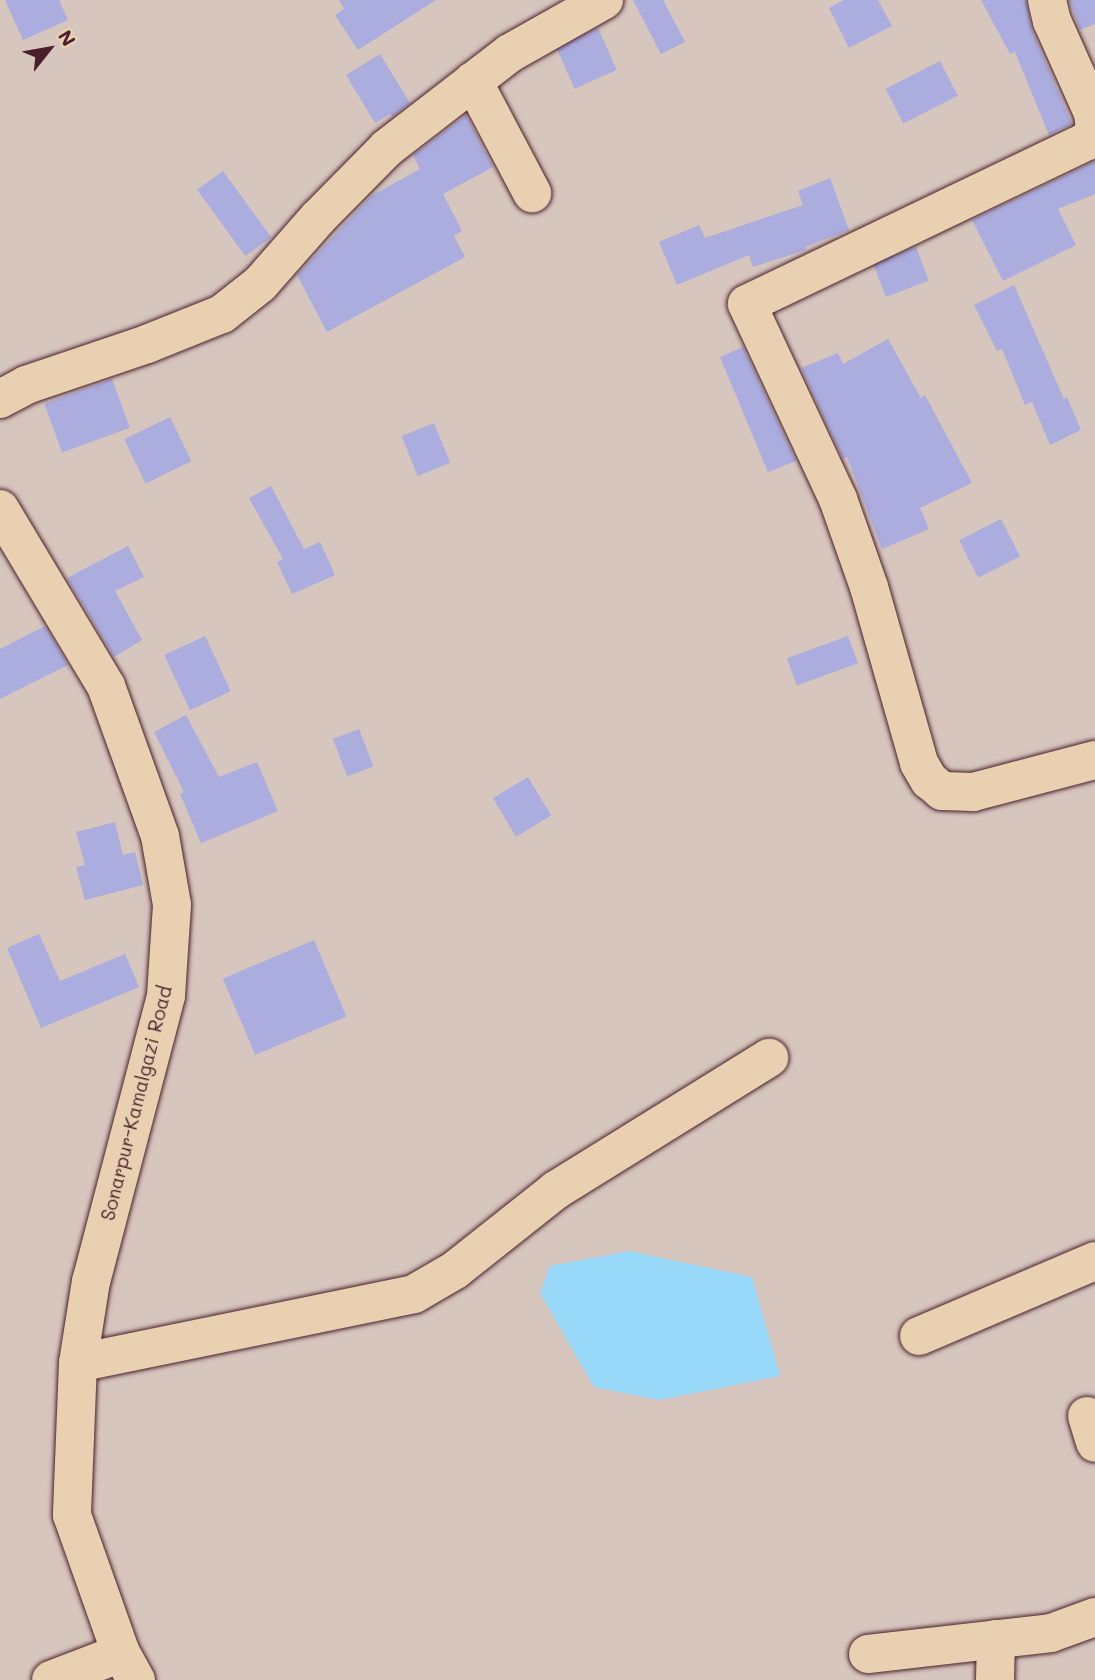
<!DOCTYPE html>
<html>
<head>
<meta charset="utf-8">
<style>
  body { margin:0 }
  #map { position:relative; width:1095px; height:1680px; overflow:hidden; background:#d6c6be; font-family:Mali,sans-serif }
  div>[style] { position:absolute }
  .water>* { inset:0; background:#98d8f9 }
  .building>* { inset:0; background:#abadde; transform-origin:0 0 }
  .roads { filter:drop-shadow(0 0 2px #4a1f2b) drop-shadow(0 0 2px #4a1f2b) }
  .minor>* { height:38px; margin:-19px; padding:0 19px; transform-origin:19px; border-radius:19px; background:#e8d0b0 }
  .major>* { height:38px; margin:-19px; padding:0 19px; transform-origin:19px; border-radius:19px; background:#e8d0b0 }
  span { translate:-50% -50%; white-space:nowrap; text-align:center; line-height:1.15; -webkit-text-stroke:5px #e8d0b0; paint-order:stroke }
  .street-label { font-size:19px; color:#4a1f2b }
  .north { position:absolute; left:14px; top:14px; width:70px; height:70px; -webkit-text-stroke:5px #e8d0b0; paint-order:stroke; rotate:59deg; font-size:19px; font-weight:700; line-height:28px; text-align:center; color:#4a1f2b }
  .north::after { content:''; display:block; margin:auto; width:24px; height:32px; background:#4a1f2b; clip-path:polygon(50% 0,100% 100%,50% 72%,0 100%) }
</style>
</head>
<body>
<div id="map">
  <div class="water">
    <i style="clip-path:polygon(629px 1251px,752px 1277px,780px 1376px,659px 1400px,594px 1387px,540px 1293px,550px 1266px)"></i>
  </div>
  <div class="building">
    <i style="clip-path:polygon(5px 0,59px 0,68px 20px,23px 40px)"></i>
    <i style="clip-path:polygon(339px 0,436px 0,358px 50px,335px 15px,344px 9px)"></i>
    <i style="clip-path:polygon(633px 0,663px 0,685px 42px,661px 54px)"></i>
    <i style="clip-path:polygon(844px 0,878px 0,892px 26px,849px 48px,829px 8px)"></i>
    <i style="clip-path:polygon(981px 0,1026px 0,1032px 30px,1072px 124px,1049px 135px,1015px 52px,1010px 54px)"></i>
    <i style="clip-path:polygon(1069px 0,1095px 0,1095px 24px,1080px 30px)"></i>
    <i style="left:598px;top:28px;width:46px;height:46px;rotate:66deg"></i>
    <i style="clip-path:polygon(380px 54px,410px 103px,392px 117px,390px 114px,375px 123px,346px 75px)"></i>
    <i style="left:940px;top:61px;width:39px;height:61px;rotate:63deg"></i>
    <i style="clip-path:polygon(466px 115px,493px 167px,443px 194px,462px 231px,454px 236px,465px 257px,327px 332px,297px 275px,371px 196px,420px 169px,413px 155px)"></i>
    <i style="clip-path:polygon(1095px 161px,1095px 194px,1058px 209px,1076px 245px,1003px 281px,972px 220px)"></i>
    <i style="left:223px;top:171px;width:82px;height:32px;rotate:54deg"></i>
    <i style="clip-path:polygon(830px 178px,849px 230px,805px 247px,806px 250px,753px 267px,749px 255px,677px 285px,659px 242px,699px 225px,705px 238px,803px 205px,798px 191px)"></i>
    <i style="left:916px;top:247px;width:36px;height:46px;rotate:69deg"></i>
    <i style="clip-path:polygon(1014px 285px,1064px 399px,1067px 397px,1081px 430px,1050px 445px,1032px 402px,1025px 405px,1002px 349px,997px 351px,974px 305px)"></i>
    <i style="clip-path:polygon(888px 339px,921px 398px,925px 395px,972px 483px,920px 508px,929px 529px,882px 549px,847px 457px,843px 459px,801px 368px,838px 353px,843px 364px)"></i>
    <i style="clip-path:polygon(743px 347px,796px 461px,768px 472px,720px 357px)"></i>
    <i style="left:112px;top:379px;width:52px;height:72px;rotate:70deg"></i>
    <i style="left:170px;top:417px;width:49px;height:51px;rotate:64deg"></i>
    <i style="left:434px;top:423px;width:43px;height:35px;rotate:68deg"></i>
    <i style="clip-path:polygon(271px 486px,304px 549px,320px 542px,335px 575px,292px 594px,277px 562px,283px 559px,249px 498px)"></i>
    <i style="left:1001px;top:519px;width:42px;height:47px;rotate:63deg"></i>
    <i style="clip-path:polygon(128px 546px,144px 577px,115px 591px,142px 640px,114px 657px,67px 578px)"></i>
    <i style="clip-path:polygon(45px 626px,68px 665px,0 699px,0 649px)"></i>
    <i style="left:205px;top:636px;width:61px;height:45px;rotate:65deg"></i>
    <i style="left:848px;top:636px;width:29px;height:65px;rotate:70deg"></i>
    <i style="clip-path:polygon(186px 715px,219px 777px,257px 762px,278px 811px,201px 843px,180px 794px,184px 792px,154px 732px)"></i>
    <i style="left:359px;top:729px;width:40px;height:28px;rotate:69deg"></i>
    <i style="left:528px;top:777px;width:45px;height:41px;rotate:59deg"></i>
    <i style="clip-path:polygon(115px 822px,123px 855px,135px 852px,143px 885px,85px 900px,76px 867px,85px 865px,76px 832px)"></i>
    <i style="clip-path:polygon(39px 934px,60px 981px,125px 954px,139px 987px,41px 1028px,7px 948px)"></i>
    <i style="left:314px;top:940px;width:83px;height:99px;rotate:67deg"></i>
  </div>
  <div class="roads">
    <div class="minor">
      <i style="left:1047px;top:0;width:22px;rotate:77deg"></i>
      <i style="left:1052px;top:21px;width:101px;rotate:66deg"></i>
      <i style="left:1093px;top:113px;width:16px;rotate:83deg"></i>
      <i style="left:473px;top:81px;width:127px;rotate:62.2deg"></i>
      <i style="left:1095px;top:130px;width:14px;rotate:126deg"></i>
      <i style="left:1087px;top:141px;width:377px;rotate:154.4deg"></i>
      <i style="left:747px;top:304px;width:215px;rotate:65deg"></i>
      <i style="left:838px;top:499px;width:93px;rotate:70.6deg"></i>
      <i style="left:869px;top:587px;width:183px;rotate:74.1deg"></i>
      <i style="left:919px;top:763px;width:20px;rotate:60deg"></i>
      <i style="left:929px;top:780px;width:17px;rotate:40deg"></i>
      <i style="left:942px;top:791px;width:31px;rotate:2deg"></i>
      <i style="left:973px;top:792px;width:126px;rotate:-14.7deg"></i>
      <i style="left:0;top:399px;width:30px;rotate:-28deg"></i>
      <i style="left:26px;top:385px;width:128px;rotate:-18.7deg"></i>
      <i style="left:147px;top:344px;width:81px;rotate:-21.8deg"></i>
      <i style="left:222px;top:314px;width:48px;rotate:-38.3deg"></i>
      <i style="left:260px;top:284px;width:88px;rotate:-48.7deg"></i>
      <i style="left:318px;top:218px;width:98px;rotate:-45.4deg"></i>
      <i style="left:387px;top:148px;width:155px;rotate:-37.7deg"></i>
      <i style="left:510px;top:53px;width:108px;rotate:-29.4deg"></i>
      <i style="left:919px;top:1336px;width:191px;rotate:-23.1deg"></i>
      <i style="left:78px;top:1363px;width:343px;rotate:-11.6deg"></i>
      <i style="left:414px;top:1294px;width:48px;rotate:-30.3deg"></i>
      <i style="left:455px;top:1270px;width:129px;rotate:-38.4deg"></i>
      <i style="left:556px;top:1190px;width:251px;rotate:-31.8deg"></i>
      <i style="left:1087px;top:1416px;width:28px;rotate:73deg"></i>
      <i style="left:868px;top:1654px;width:184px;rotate:-6.5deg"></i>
      <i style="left:1051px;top:1633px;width:47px;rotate:-20deg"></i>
      <i style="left:51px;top:1680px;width:75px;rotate:-21.1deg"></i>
      <i style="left:995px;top:1680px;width:41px;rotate:-88.6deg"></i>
    </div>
    <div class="major">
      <i style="left:0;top:509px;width:206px;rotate:59.1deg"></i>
      <i style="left:106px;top:686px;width:159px;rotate:70.2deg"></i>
      <i style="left:160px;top:836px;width:70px;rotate:80.1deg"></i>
      <i style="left:172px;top:905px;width:91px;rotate:93.8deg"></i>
      <i style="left:166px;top:996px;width:295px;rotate:104.7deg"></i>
      <i style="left:91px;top:1281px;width:83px;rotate:99deg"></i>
      <i style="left:78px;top:1363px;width:152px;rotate:92.3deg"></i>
      <i style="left:72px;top:1515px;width:146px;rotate:70.5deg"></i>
      <i style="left:121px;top:1653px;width:31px;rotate:61deg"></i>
    </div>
  </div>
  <div class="street-label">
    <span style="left:136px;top:1103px;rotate:-76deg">Sonarpur-Kamalgazi Road</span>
  </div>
  <div class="north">N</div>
</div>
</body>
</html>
